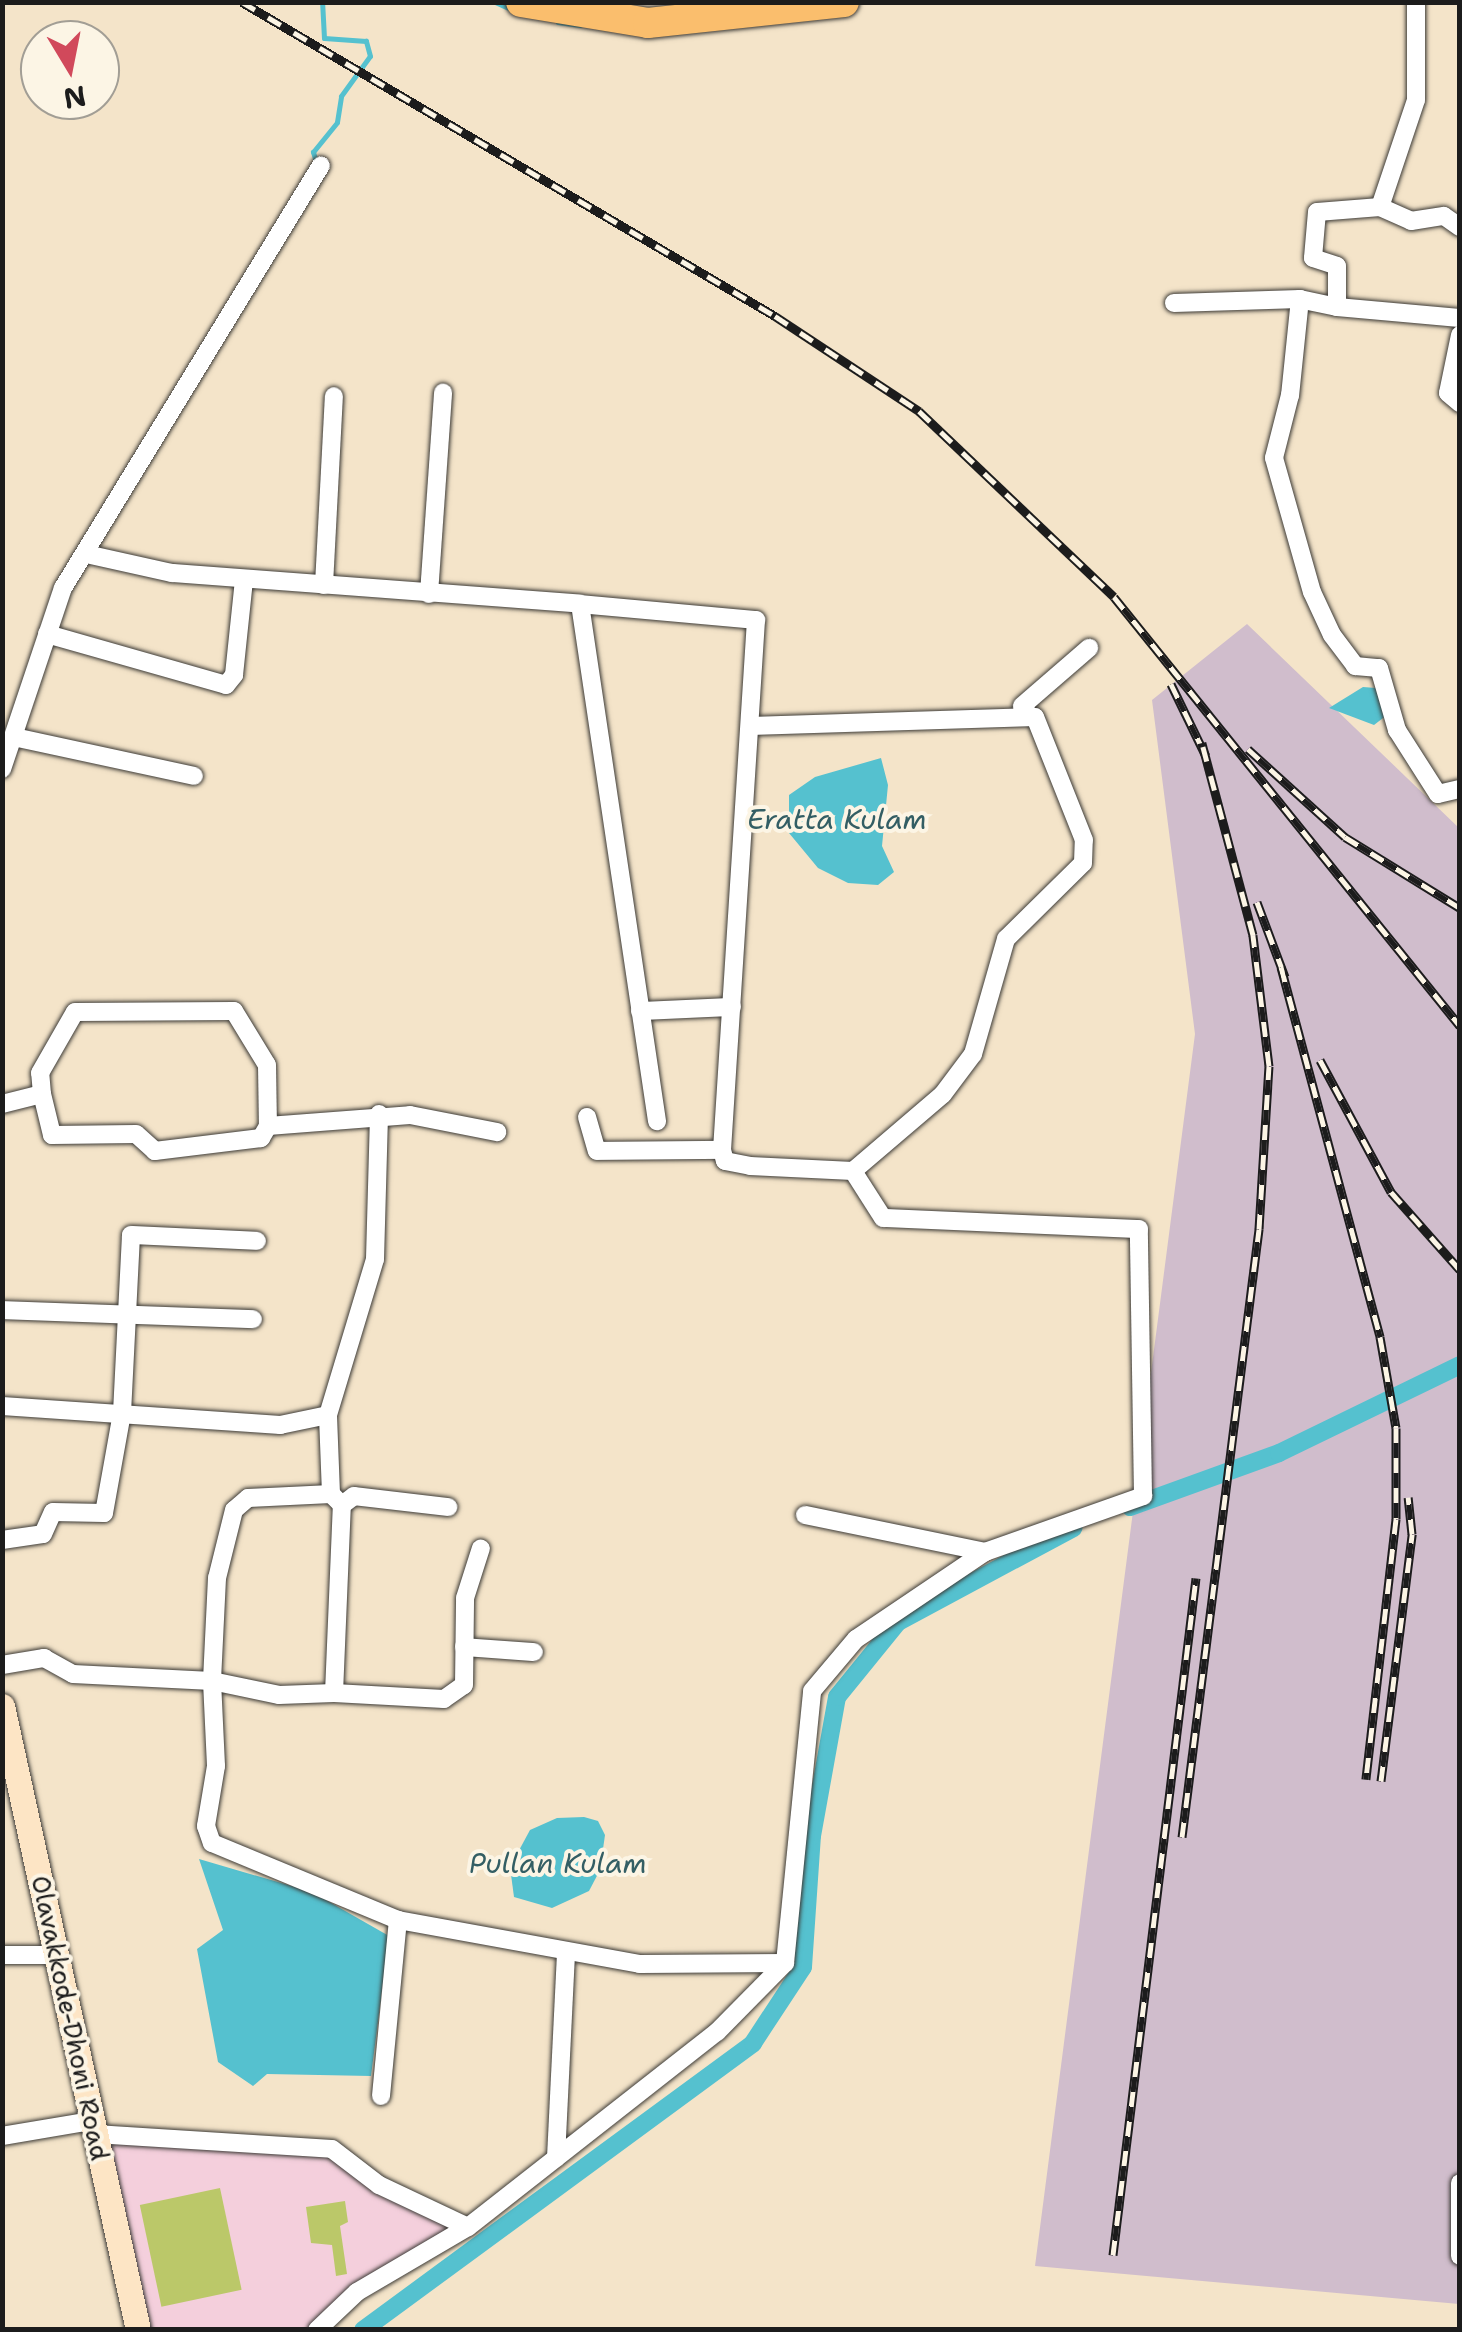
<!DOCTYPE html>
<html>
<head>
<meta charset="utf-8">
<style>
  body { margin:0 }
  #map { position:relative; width:1462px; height:2332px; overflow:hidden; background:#f4e4c9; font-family:"Shantell Sans",sans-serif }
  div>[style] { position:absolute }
  .built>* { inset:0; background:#f4cfdc }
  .industrial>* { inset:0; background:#d0bdcc }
  .green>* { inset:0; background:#bbc869; transform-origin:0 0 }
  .water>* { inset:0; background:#55c1cf }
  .stream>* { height:5px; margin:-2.5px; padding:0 2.5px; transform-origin:2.5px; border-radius:2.5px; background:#55c1cf }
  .canal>* { height:18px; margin:-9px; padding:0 9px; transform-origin:9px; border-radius:9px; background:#55c1cf }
  .roads { filter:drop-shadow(0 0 2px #3c3a36) drop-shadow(0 0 2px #3c3a36) }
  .minor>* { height:18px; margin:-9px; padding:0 9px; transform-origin:9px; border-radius:9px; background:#fff }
  .secondary>* { height:25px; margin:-12.5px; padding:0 12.5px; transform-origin:12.5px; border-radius:12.5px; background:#fde5c5 }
  .trunk>* { height:30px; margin:-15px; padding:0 15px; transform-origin:15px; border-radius:15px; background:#fabe6d }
  .rail>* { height:9px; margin-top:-4.5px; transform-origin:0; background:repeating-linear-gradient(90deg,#fcf5e5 0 15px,#1c1c1c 0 30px); box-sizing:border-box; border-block:2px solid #1c1c1c }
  span { translate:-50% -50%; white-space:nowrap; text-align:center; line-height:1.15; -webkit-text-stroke:8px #fcf5e5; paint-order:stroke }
  .street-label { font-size:25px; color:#1c1c1c }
  .water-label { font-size:28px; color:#335e64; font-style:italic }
  .frame { position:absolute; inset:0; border:5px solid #1c1c1c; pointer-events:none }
  .north { position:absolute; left:20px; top:20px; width:100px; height:100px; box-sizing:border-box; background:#fcf5e5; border:2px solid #a29e95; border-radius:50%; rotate:170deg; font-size:28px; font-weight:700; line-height:40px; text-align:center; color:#1c1c1c }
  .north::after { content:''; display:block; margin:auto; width:35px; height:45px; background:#d1495b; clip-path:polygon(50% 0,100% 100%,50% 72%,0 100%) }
</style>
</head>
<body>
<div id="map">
  <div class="built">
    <i style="clip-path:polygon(95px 2134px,332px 2149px,468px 2227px,317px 2329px,138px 2329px)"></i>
  </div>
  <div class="industrial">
    <i style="clip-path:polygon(1247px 624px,1459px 828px,1459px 2304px,1035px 2266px,1195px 1034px,1152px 700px)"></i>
  </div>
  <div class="green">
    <i style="left:220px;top:2188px;width:104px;height:82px;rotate:78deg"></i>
    <i style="clip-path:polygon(345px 2201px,348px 2222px,340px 2226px,347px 2274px,336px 2276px,332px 2245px,311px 2243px,306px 2207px)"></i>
  </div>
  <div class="water">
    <i style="clip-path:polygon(1363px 687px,1376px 688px,1387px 715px,1374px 725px,1329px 708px)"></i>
    <i style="clip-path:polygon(881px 758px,888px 785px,882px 846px,894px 872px,878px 885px,848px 883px,818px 868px,789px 833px,789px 795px,815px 777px)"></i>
    <i style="clip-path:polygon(584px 1817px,598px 1821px,605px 1835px,600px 1870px,589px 1891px,552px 1908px,514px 1897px,510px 1867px,530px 1830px,557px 1818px)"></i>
    <i style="clip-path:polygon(199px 1859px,312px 1892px,389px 1936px,371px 2076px,267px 2074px,253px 2086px,218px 2062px,197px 1949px,223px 1930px)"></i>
  </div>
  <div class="stream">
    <i style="left:495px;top:2px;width:17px;rotate:24deg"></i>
    <i style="left:558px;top:22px;width:22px;rotate:8deg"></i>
    <i style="left:317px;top:165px;width:14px;rotate:-107deg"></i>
    <i style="left:313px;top:152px;width:38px;rotate:-51deg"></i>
    <i style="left:337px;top:122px;width:26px;rotate:-81deg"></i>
    <i style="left:341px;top:96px;width:49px;rotate:-54.1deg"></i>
    <i style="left:370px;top:56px;width:16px;rotate:-105deg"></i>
    <i style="left:366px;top:41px;width:42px;rotate:-175.9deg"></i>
    <i style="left:324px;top:38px;width:36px;rotate:-93deg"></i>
  </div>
  <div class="canal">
    <i style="left:1130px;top:1507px;width:158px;rotate:-19.9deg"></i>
    <i style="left:1279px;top:1453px;width:201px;rotate:-25.9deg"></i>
    <i style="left:363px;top:2330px;width:484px;rotate:-36.3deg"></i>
    <i style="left:753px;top:2043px;width:91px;rotate:-56.7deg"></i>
    <i style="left:803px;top:1967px;width:131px;rotate:-86.1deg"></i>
    <i style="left:812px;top:1836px;width:141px;rotate:-79.8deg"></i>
    <i style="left:837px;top:1697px;width:97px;rotate:-50.9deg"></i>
    <i style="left:898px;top:1622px;width:199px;rotate:-28.2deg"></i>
  </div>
  <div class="roads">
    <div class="minor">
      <i style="left:1416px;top:2px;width:98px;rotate:90deg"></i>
      <i style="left:1416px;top:100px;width:113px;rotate:108.6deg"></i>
      <i style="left:1380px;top:207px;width:63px;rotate:175.5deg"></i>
      <i style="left:1317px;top:212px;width:46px;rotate:95deg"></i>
      <i style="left:1313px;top:258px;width:25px;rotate:18deg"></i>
      <i style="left:1337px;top:266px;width:41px;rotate:90deg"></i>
      <i style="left:1337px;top:307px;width:38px;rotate:-168deg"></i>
      <i style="left:1300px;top:299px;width:97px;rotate:95.9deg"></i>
      <i style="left:1290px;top:395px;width:65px;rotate:104.3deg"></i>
      <i style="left:1274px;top:458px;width:139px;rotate:74.2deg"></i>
      <i style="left:1312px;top:592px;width:47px;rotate:65.1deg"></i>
      <i style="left:1332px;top:635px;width:39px;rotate:53deg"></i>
      <i style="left:1355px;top:666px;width:24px;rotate:5deg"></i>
      <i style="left:1379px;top:668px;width:65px;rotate:73.8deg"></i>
      <i style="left:1397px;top:730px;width:76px;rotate:57.4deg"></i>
      <i style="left:1438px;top:794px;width:23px;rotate:-13deg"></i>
      <i style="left:1380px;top:207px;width:34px;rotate:24deg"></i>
      <i style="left:1411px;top:221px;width:33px;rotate:-9deg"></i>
      <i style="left:1444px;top:216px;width:19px;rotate:35deg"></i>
      <i style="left:1174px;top:303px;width:126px;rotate:-1.8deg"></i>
      <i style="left:1337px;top:307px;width:123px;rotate:5.1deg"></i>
      <i style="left:1460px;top:335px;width:59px;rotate:101.7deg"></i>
      <i style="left:1448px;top:393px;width:16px;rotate:40deg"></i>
      <i style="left:86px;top:554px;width:88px;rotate:12.5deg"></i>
      <i style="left:172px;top:573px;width:409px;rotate:4.3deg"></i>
      <i style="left:580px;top:604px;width:523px;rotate:81.53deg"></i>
      <i style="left:324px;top:585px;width:189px;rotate:-87deg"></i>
      <i style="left:429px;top:594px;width:202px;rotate:-86deg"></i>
      <i style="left:580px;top:604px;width:177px;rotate:5.2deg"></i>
      <i style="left:756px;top:620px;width:531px;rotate:93.67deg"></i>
      <i style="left:722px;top:1150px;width:11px;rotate:75deg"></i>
      <i style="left:725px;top:1161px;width:25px;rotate:11deg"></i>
      <i style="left:750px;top:1166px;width:103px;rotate:2.8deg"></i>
      <i style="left:853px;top:1171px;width:118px;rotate:-40.5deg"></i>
      <i style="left:943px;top:1094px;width:50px;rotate:-53.1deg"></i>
      <i style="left:973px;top:1054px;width:120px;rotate:-74deg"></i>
      <i style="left:1006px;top:939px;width:108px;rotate:-44.6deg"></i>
      <i style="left:1083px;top:863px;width:23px;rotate:-88deg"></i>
      <i style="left:1084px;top:840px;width:132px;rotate:-111.7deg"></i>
      <i style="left:1035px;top:717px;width:285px;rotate:178.2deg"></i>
      <i style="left:47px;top:634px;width:186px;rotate:15.9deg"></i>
      <i style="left:226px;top:685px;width:13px;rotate:-51deg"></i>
      <i style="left:234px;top:675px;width:96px;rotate:-84deg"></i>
      <i style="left:1029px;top:715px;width:11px;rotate:-128deg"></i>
      <i style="left:1022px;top:706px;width:89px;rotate:-40.9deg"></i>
      <i style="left:14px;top:737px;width:184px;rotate:12.2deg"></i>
      <i style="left:2px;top:769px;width:191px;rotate:-71.4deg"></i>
      <i style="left:63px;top:588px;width:495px;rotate:-58.6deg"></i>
      <i style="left:640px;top:1011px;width:92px;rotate:-2.5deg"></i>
      <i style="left:2px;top:1104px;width:41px;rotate:-14deg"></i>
      <i style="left:42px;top:1094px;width:21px;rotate:-95deg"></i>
      <i style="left:40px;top:1073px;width:70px;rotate:-60.2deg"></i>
      <i style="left:75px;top:1012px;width:159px;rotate:-0.4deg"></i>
      <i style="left:234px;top:1011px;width:63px;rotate:58.6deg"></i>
      <i style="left:267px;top:1065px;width:61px;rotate:89.1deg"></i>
      <i style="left:268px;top:1126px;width:14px;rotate:120deg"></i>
      <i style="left:261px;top:1138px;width:107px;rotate:173deg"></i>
      <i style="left:155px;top:1151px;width:25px;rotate:-138deg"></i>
      <i style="left:136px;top:1134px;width:84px;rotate:179.3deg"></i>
      <i style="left:52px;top:1135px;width:42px;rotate:-103.7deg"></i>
      <i style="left:587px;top:1117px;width:35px;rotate:74deg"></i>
      <i style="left:597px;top:1151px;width:125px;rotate:-0.5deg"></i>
      <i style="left:268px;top:1126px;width:142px;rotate:-4.4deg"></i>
      <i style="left:410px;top:1115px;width:89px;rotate:11.1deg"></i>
      <i style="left:2px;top:1310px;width:251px;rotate:2.1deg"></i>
      <i style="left:2px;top:1406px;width:279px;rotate:3.9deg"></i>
      <i style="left:280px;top:1425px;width:49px;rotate:-11.8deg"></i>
      <i style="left:331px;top:1494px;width:79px;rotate:-92.2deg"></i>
      <i style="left:328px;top:1415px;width:163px;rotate:-73.2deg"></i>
      <i style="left:375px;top:1259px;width:145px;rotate:-88.4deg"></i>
      <i style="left:342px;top:1505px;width:15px;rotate:-37deg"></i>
      <i style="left:354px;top:1496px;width:95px;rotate:6.7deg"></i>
      <i style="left:805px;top:1515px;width:184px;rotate:11.6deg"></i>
      <i style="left:2px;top:1540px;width:41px;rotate:-8.3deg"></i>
      <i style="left:43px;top:1534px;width:24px;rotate:-66deg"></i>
      <i style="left:53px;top:1512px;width:51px;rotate:1.1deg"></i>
      <i style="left:104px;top:1513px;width:102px;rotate:-79.8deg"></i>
      <i style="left:122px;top:1413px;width:178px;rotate:-87.1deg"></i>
      <i style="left:131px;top:1235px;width:126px;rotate:2.7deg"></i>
      <i style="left:464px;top:1647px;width:70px;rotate:4.1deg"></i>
      <i style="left:2px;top:1665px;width:43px;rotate:-9.5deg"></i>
      <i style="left:44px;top:1658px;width:33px;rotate:29deg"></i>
      <i style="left:73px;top:1674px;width:139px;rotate:2.9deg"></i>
      <i style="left:212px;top:1681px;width:68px;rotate:11.8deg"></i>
      <i style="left:279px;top:1695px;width:55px;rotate:-2.1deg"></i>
      <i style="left:334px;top:1693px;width:188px;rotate:-87.6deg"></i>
      <i style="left:342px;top:1505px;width:16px;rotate:-135deg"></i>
      <i style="left:331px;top:1494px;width:83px;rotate:177.2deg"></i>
      <i style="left:248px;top:1498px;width:18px;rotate:139deg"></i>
      <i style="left:234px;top:1510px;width:70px;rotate:104deg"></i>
      <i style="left:217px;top:1578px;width:103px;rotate:92.8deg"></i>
      <i style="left:212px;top:1681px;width:85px;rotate:87.3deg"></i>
      <i style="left:216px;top:1766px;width:61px;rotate:99.5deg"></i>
      <i style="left:206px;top:1826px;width:18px;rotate:71deg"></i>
      <i style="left:212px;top:1843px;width:201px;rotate:22.5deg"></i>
      <i style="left:398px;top:1920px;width:246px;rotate:10.3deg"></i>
      <i style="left:640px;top:1964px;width:145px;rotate:-0.4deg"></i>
      <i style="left:334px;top:1693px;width:110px;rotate:3.1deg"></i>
      <i style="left:444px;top:1699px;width:24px;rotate:-35deg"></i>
      <i style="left:464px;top:1685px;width:87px;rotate:-89.3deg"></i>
      <i style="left:465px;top:1598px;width:52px;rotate:-72.3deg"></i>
      <i style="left:2px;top:1955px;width:54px"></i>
      <i style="left:381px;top:2096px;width:177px;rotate:-84.5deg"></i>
      <i style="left:95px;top:2134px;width:237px;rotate:3.6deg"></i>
      <i style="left:332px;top:2149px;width:59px;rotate:37.5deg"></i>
      <i style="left:379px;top:2185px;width:98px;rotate:25.3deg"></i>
      <i style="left:2px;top:2136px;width:91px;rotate:-9.5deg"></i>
      <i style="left:556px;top:2158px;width:206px;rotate:-87.2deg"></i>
      <i style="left:1460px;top:2183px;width:73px;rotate:90deg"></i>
      <i style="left:317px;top:2330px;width:55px;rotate:-43.5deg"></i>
      <i style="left:357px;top:2292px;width:129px;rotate:-30.4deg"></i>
      <i style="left:468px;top:2227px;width:316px;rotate:-38.1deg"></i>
      <i style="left:717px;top:2032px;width:97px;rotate:-45.4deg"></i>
      <i style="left:785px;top:1963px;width:273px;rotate:-84.3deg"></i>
      <i style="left:812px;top:1691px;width:68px;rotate:-49.8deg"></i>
      <i style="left:856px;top:1639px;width:156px;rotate:-34deg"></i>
      <i style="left:985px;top:1552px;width:168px;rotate:-19.5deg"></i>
      <i style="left:1143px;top:1496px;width:267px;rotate:-90.9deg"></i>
      <i style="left:1139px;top:1229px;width:256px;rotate:-177.5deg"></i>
      <i style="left:883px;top:1218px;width:56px;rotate:-122.6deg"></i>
    </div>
    <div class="secondary">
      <i style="left:2px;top:1706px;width:639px;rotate:77.7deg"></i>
    </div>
    <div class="trunk">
      <i style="left:521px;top:2px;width:129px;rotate:9.4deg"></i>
      <i style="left:648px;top:23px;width:197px;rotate:-6.1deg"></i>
    </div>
  </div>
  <div class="rail">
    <i style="left:242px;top:2px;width:619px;rotate:30.5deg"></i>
    <i style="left:775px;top:316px;width:173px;rotate:33.4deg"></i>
    <i style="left:919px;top:411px;width:269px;rotate:43.6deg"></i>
    <i style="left:1114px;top:597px;width:551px;rotate:51.11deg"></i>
    <i style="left:1171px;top:684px;width:80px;rotate:64.1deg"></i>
    <i style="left:1248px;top:749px;width:131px;rotate:42.2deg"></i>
    <i style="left:1345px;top:837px;width:135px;rotate:31.7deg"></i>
    <i style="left:1257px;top:902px;width:80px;rotate:69.5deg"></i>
    <i style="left:1281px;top:967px;width:383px;rotate:75deg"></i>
    <i style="left:1380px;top:1337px;width:92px;rotate:80deg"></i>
    <i style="left:1396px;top:1428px;width:91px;rotate:90deg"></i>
    <i style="left:1396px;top:1519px;width:262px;rotate:96.6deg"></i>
    <i style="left:1320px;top:1060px;width:150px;rotate:61.7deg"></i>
    <i style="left:1391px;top:1192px;width:104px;rotate:48.5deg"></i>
    <i style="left:1381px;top:1781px;width:249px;rotate:-82.8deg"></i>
    <i style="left:1412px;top:1534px;width:37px;rotate:-96deg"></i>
    <i style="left:1182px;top:1837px;width:613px;rotate:-82.78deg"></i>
    <i style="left:1259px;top:1229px;width:163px;rotate:-86.5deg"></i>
    <i style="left:1269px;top:1066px;width:132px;rotate:-97deg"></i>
    <i style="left:1253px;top:935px;width:199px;rotate:-104.9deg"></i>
    <i style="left:1113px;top:2255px;width:682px;rotate:-83.01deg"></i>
  </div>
  <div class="street-label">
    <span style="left:70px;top:2018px;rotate:78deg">Olavakkode-Dhoni Road</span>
  </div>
  <div class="water-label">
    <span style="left:837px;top:819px">Eratta Kulam</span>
    <span style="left:558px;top:1863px">Pullan Kulam</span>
  </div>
  <div class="frame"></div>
  <div class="north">N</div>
</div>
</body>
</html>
